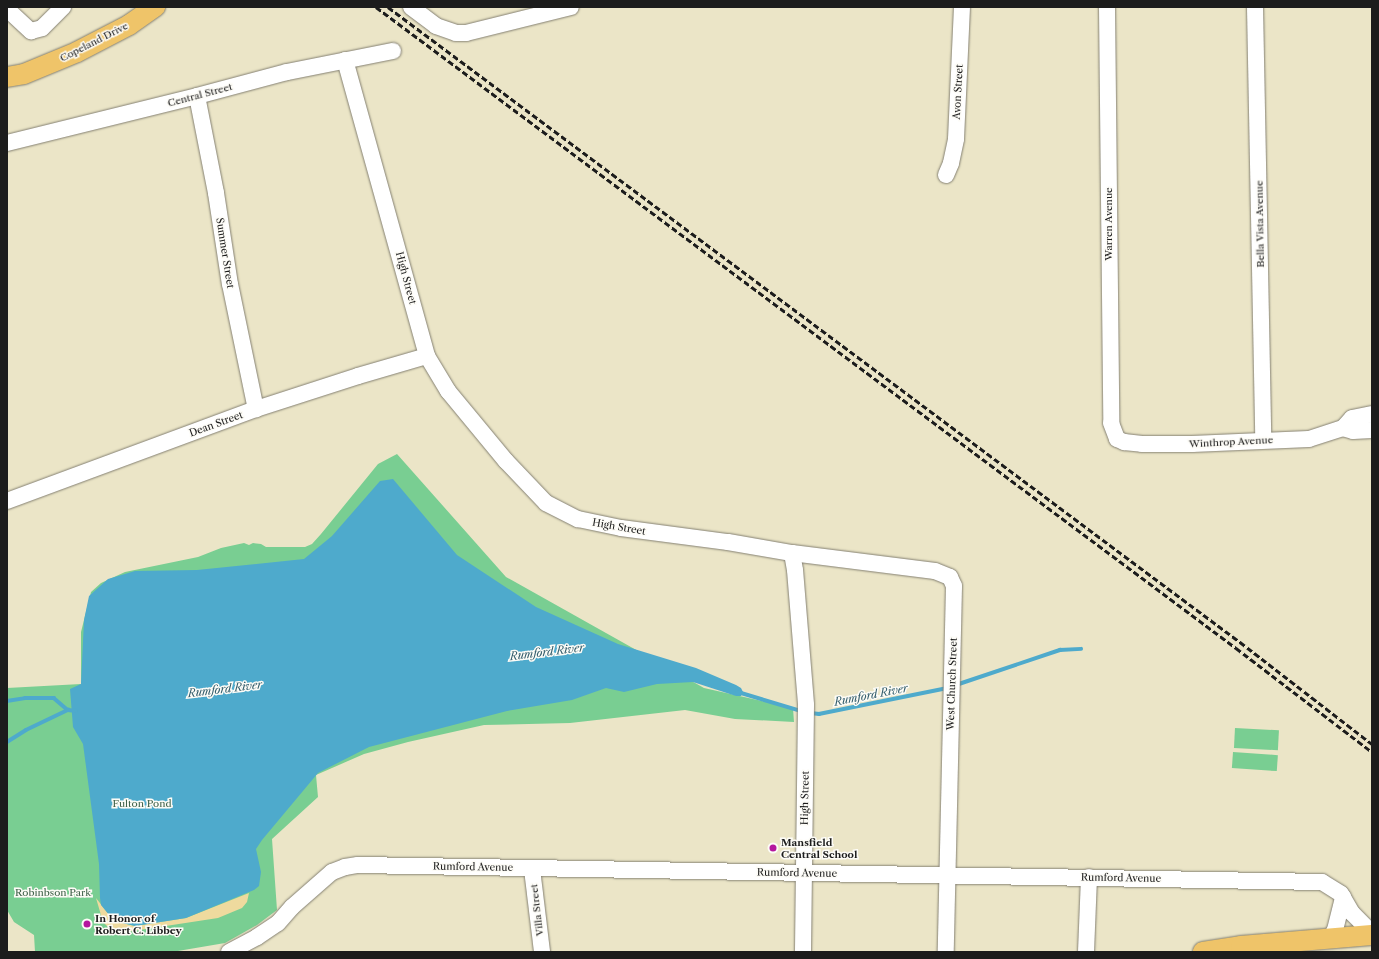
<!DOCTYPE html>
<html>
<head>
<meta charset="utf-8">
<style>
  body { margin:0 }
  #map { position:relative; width:1379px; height:959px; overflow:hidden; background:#ebe5c7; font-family:"Libre Caslon Text",serif }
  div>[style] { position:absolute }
  .green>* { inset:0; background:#79ce92; transform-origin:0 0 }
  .sand>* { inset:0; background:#eeda9e }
  .water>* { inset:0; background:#4eaacc }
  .stream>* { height:3.5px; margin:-1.75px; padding:0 1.75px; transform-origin:1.75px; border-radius:1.75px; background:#4eaacc }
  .roads { filter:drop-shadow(0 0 1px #848072) drop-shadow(0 0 1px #848072) }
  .minor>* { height:16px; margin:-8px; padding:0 8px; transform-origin:8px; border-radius:8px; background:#fff }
  .major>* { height:20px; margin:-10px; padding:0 10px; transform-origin:10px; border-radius:10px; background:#efc469 }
  .rail>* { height:3px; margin-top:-1.5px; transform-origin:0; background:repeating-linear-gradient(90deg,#1c1c1c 0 6px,transparent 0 9px) }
  .dots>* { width:11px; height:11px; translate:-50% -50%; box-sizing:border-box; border:2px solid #fdfcf7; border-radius:50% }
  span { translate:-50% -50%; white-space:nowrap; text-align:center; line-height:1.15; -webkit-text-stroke:3px #fdfcf7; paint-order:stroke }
  .street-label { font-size:10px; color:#1c1c1c }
  .park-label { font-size:10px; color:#41634b }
  .poi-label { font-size:10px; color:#1c1c1c; font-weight:700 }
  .left { translate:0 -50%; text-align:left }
  .water-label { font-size:11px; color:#325c6b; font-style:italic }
  .frame { position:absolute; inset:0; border:8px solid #1c1c1c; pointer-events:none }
</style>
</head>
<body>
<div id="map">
  <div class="green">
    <i style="clip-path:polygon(397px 454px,506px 577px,704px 688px,793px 708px,794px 722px,735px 719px,685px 710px,570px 723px,484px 725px,408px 742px,364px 754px,316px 775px,318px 797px,272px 839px,277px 910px,257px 925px,225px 943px,172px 952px,35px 952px,34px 935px,14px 922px,7px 910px,7px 688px,81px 684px,81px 632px,91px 592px,101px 583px,125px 572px,198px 557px,221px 548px,244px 543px,249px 545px,253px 543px,261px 544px,266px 547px,305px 547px,312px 544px,321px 534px,378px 464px)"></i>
    <i style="left:1235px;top:728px;width:44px;height:20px;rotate:3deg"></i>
    <i style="left:1233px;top:752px;width:45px;height:16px;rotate:4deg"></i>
  </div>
  <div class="sand">
    <i style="clip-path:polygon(249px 893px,247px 902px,242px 908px,218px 918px,120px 933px,112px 931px,103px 922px,96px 898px,114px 921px,135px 926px,186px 918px)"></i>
  </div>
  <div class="water">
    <i style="clip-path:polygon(393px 479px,457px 555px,536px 607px,618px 644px,696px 668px,736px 685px,741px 688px,743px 692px,741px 696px,736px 696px,693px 682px,657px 684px,624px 692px,606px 688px,572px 700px,507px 711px,369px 747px,318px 773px,262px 840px,256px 849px,261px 872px,259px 886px,254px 890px,186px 918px,135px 926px,114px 921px,101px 905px,100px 898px,99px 864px,83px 744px,73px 727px,70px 689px,81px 684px,84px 620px,89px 596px,108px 579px,135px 571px,197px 570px,304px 559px,332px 536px,380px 481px)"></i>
  </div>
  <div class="stream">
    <i style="left:956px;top:685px;width:110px;rotate:-18.6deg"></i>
    <i style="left:1060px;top:650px;width:21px;rotate:-3deg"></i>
    <i style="left:738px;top:692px;width:66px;rotate:16.8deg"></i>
    <i style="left:7px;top:701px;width:18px;rotate:-9deg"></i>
    <i style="left:25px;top:698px;width:29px"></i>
    <i style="left:54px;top:698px;width:18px;rotate:41deg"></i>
    <i style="left:811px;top:713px;width:8px;rotate:7deg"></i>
    <i style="left:819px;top:714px;width:132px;rotate:-11.4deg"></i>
    <i style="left:7px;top:742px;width:22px;rotate:-32deg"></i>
    <i style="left:26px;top:730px;width:47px;rotate:-25.5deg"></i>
    <i style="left:68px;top:710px;width:8px;rotate:7deg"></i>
  </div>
  <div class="roads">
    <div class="minor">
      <i style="left:411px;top:7px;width:31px;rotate:37deg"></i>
      <i style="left:436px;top:26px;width:21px;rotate:19deg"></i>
      <i style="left:456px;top:33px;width:10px"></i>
      <i style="left:466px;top:33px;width:108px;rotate:-13.9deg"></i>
      <i style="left:1107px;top:7px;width:416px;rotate:89.4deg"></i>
      <i style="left:1111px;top:423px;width:17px;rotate:69deg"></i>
      <i style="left:1117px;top:439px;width:8px;rotate:23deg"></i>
      <i style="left:1124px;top:442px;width:18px;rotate:6deg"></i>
      <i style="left:1142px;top:444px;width:50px"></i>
      <i style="left:1192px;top:444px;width:117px;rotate:-2.4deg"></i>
      <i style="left:1309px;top:439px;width:36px;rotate:-18deg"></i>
      <i style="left:1343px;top:428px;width:13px;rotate:-48deg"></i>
      <i style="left:1352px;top:418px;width:20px;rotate:-11deg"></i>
      <i style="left:1255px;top:7px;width:433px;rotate:88.9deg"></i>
      <i style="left:7px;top:9px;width:33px;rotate:43deg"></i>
      <i style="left:31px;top:31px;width:11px;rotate:-15deg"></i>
      <i style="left:42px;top:28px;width:30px;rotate:-45deg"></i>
      <i style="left:345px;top:60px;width:307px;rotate:74.5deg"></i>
      <i style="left:427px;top:356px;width:41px;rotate:59deg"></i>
      <i style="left:448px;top:391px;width:91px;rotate:50.4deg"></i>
      <i style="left:506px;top:461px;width:58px;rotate:46.4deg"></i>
      <i style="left:546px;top:503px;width:36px;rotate:27deg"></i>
      <i style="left:578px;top:519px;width:44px;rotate:11.8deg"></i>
      <i style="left:621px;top:528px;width:108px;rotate:7.5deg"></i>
      <i style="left:728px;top:542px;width:65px;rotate:9.8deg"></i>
      <i style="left:792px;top:553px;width:17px;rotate:80deg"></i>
      <i style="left:795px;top:570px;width:135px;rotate:85.3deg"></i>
      <i style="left:806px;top:705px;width:247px;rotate:90.7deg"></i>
      <i style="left:197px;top:96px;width:99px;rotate:78.9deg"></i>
      <i style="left:216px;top:193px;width:92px;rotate:81.3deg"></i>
      <i style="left:230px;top:284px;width:128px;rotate:78.3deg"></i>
      <i style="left:7px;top:143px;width:196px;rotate:-13.9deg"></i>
      <i style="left:197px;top:96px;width:93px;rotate:-14.9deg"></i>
      <i style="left:287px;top:72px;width:108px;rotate:-11.2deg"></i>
      <i style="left:946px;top:175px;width:13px;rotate:-67deg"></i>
      <i style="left:951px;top:163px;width:25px;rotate:-78deg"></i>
      <i style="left:956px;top:139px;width:132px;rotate:-87.4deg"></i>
      <i style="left:1343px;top:428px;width:10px;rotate:17deg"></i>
      <i style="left:1353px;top:431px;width:19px;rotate:-3deg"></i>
      <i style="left:7px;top:501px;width:265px;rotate:-20.3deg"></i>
      <i style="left:256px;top:409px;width:107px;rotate:-17.9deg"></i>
      <i style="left:358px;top:376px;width:72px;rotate:-16.2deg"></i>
      <i style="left:792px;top:553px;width:144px;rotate:7.2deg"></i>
      <i style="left:935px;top:571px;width:16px;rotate:22deg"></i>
      <i style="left:950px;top:577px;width:10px;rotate:66deg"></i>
      <i style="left:954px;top:586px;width:366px;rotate:91.3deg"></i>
      <i style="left:532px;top:869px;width:84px;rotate:83.1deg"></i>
      <i style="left:1330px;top:938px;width:9px;rotate:-58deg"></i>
      <i style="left:1335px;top:930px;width:34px;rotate:-76deg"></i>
      <i style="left:229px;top:952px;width:32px;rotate:-28deg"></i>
      <i style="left:257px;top:937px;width:25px;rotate:-34deg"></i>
      <i style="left:278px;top:923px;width:21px;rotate:-49deg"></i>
      <i style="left:292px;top:907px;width:53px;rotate:-41.2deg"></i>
      <i style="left:332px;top:872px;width:14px;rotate:-21deg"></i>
      <i style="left:345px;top:867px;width:13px;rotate:-9deg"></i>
      <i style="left:358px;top:865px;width:964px;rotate:1.01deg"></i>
      <i style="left:1322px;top:882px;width:22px;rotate:32deg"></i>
      <i style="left:1341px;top:894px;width:22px;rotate:60deg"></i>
      <i style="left:1352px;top:913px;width:28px;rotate:45deg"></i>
      <i style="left:1086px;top:952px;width:75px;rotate:-87.7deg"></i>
    </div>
    <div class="major">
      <i style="left:7px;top:77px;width:17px;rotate:-10deg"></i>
      <i style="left:24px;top:74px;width:57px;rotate:-22.5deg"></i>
      <i style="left:77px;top:52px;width:59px;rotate:-27.4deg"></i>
      <i style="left:129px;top:25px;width:32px;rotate:-35deg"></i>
      <i style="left:1203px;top:952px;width:38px;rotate:-9deg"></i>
      <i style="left:1241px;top:946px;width:131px;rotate:-4.8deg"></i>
    </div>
  </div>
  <div class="rail">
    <i style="left:376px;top:7px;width:1073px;rotate:36.7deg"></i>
    <i style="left:1236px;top:648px;width:171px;rotate:37.4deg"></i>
    <i style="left:388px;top:7px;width:1063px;rotate:36.7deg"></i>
    <i style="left:1240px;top:642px;width:167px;rotate:37.7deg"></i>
  </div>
  <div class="dots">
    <i style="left:773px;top:848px;background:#b5179e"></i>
    <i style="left:87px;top:924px;background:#b5179e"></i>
  </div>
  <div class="street-label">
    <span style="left:94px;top:42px;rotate:-27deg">Copeland Drive</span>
    <span style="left:958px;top:92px;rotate:-87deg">Avon Street</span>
    <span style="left:200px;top:95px;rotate:-15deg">Central Street</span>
    <span style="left:1109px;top:224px;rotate:-90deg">Warren Avenue</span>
    <span style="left:1260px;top:224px;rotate:-91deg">Bella Vista Avenue</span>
    <span style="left:225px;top:253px;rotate:81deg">Summer Street</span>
    <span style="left:406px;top:278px;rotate:75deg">High Street</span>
    <span style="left:216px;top:424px;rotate:-20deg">Dean Street</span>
    <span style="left:1231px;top:442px;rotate:-3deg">Winthrop Avenue</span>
    <span style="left:619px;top:527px;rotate:10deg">High Street</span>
    <span style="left:952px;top:684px;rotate:-88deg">West Church Street</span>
    <span style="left:805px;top:798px;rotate:-89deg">High Street</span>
    <span style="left:473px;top:867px;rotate:1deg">Rumford Avenue</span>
    <span style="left:797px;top:873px;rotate:1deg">Rumford Avenue</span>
    <span style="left:1121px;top:878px;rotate:1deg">Rumford Avenue</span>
    <span style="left:537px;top:910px;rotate:-97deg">Villa Street</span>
  </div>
  <div class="park-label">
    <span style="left:142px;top:804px">Fulton Pond</span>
    <span style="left:53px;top:893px">Robinbson Park</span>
  </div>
  <div class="poi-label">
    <span class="left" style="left:781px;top:848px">Mansfield<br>Central School</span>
    <span class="left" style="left:95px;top:924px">In Honor of<br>Robert C. Libbey</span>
  </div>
  <div class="water-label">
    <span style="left:547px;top:652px;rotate:-7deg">Rumford River</span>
    <span style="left:225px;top:689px;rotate:-7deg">Rumford River</span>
    <span style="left:871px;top:695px;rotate:-11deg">Rumford River</span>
  </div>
  <div class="frame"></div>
</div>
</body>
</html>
